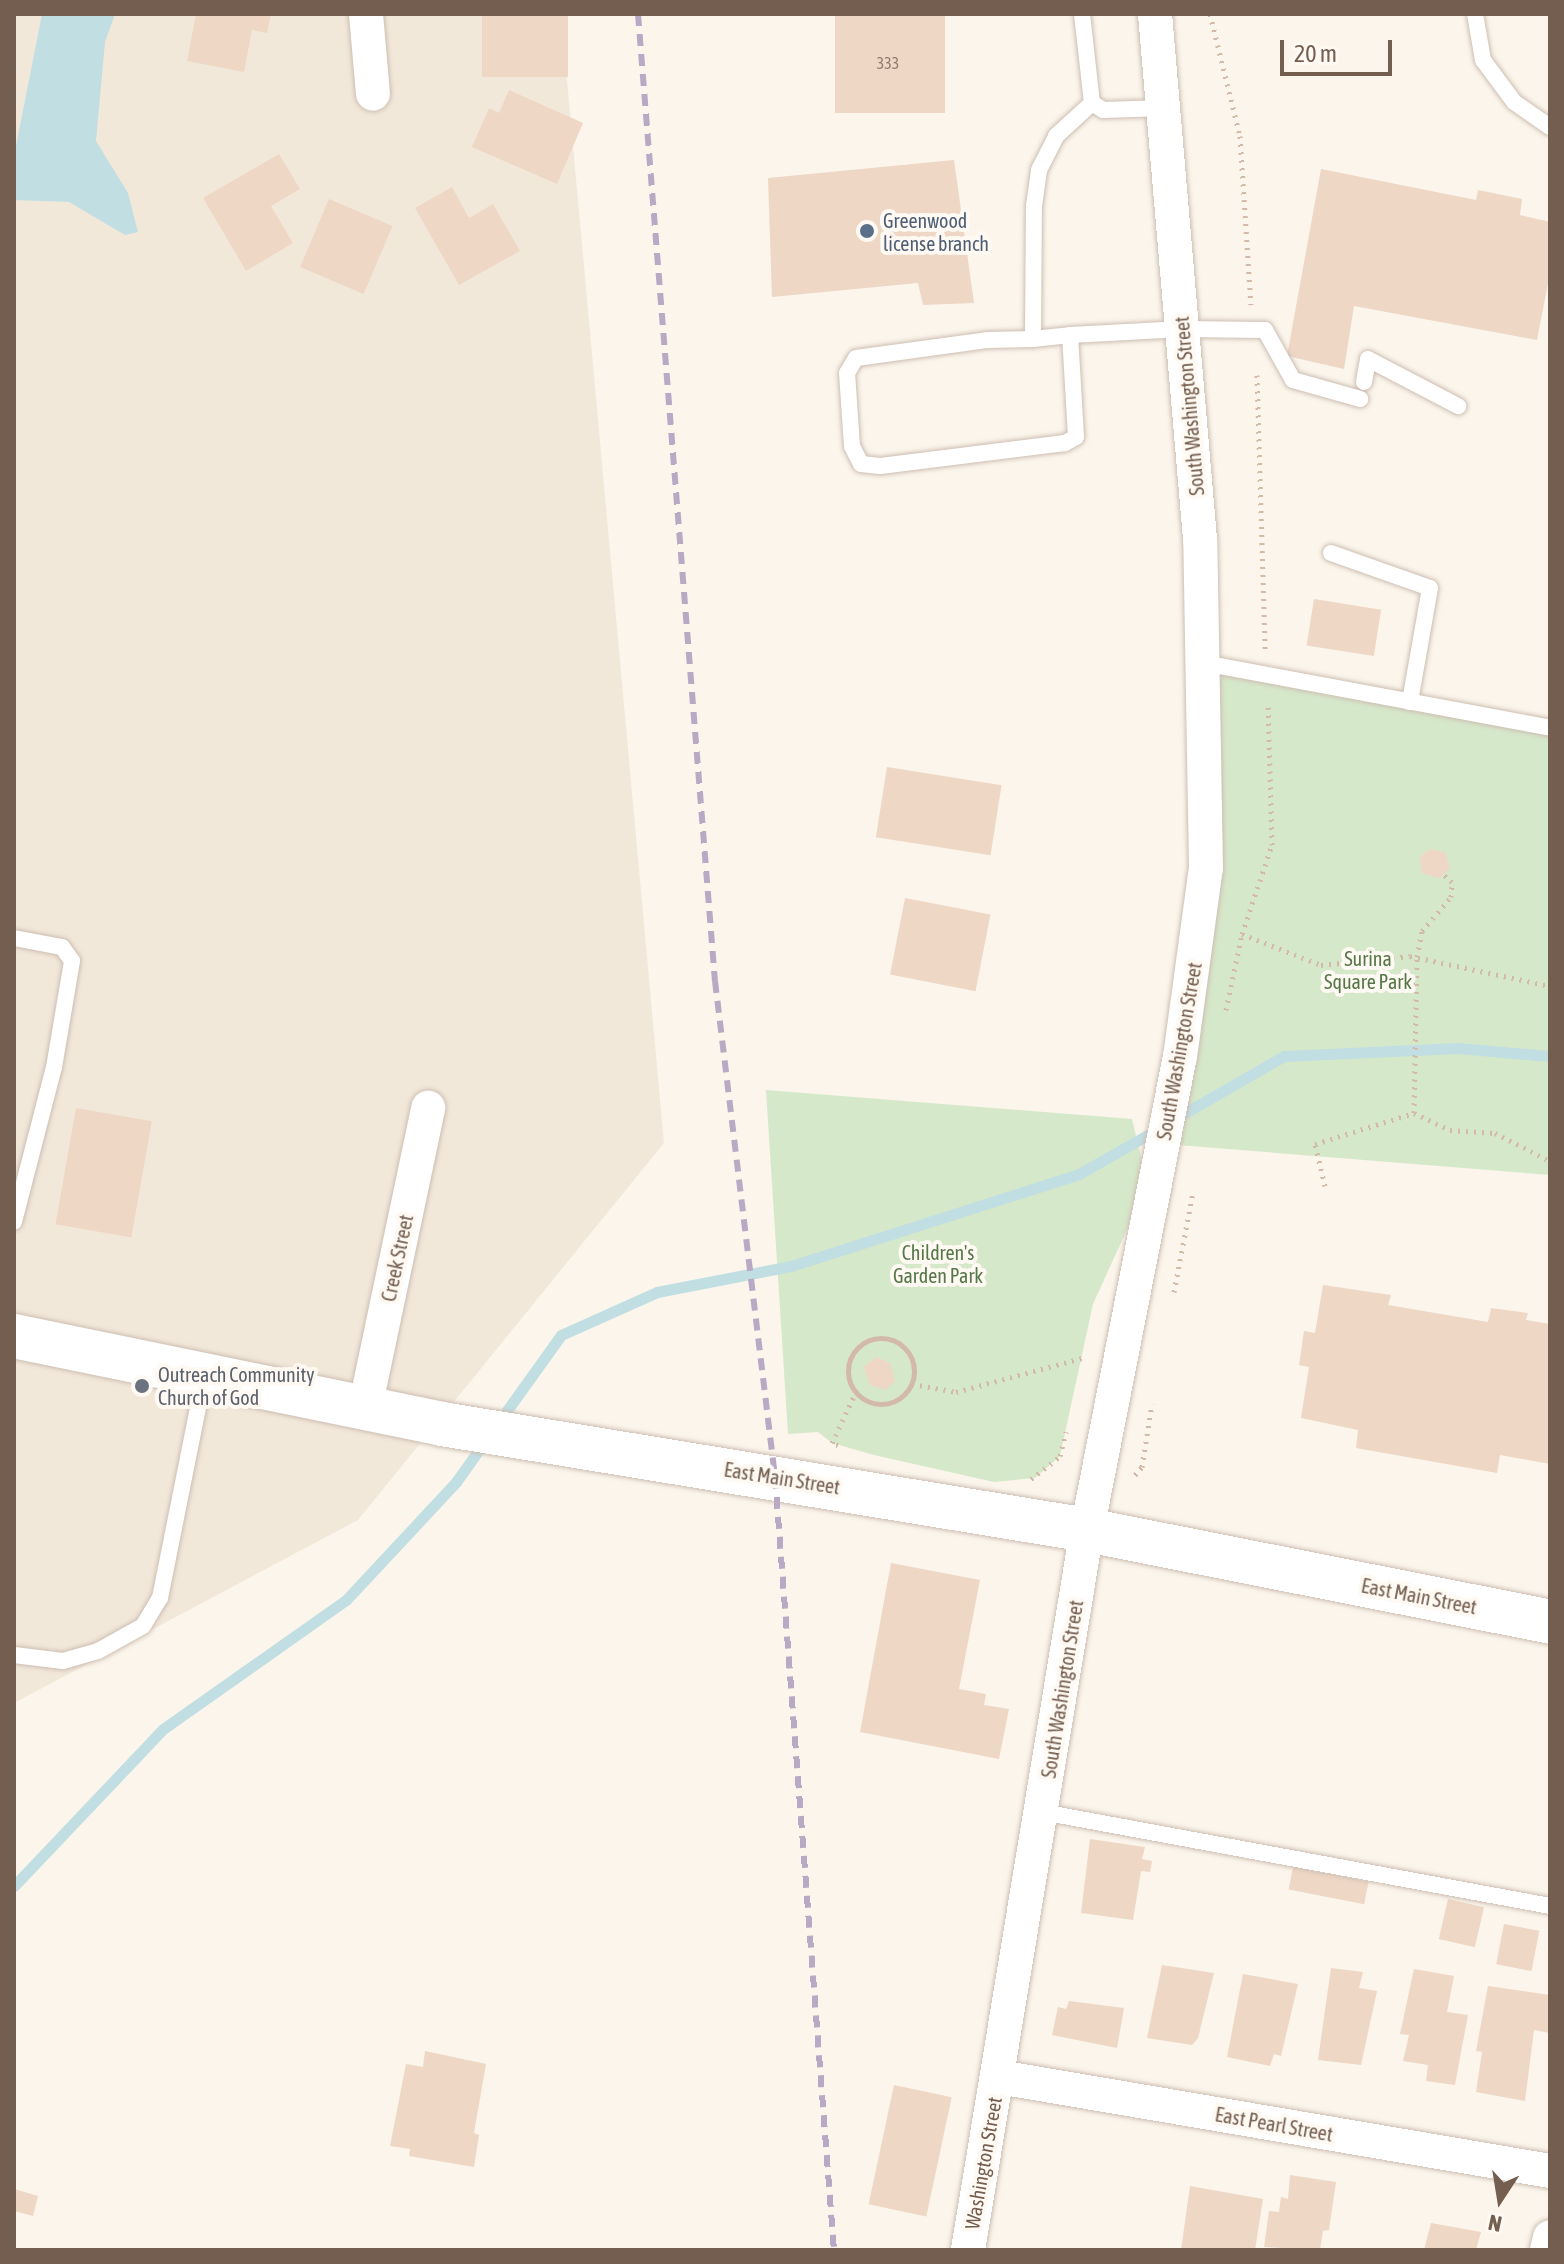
<!DOCTYPE html>
<html>
<head>
<meta charset="utf-8">
<style>
  body { margin:0 }
  #map { position:relative; width:1564px; height:2264px; overflow:hidden; background:#fbf5eb; font-family:"Asap Condensed",sans-serif }
  div>[style] { position:absolute }
  .residential>* { inset:0; background:#f2e8da }
  .green>* { inset:0; background:#d6e8ca }
  .water>* { inset:0; background:#c1dee3 }
  .stream>* { height:11px; margin:-5.5px; padding:0 5.5px; transform-origin:5.5px; border-radius:5.5px; background:#c1dee3 }
  .building>* { inset:0; background:#eed7c5; transform-origin:0 0 }
  .path>* { height:5px; margin-top:-2.5px; transform-origin:0; background:repeating-linear-gradient(90deg,#d3baa8 0 2px,transparent 0 8px) }
  .path>.ring { margin:-2.5px; padding:0; box-sizing:content-box; background:none; border:5px solid #d3baa8; border-radius:50% }
  .roads { filter:drop-shadow(0 0 2px #cdbeb2) drop-shadow(0 0 2px #cdbeb2) }
  .lane>* { height:16px; margin:-8px; padding:0 8px; transform-origin:8px; border-radius:8px; background:#fff }
  .street>* { height:34px; margin:-17px; padding:0 17px; transform-origin:17px; border-radius:17px; background:#fff }
  .secondary>* { height:44px; margin:-22px; padding:0 22px; transform-origin:22px; border-radius:22px; background:#fff }
  .rail>* { height:6px; margin-top:-3px; transform-origin:0; background:repeating-linear-gradient(90deg,#b9a9c5 0 12px,transparent 0 20px) }
  .dots>* { width:22px; height:22px; translate:-50% -50%; box-sizing:border-box; border:4px solid #fef9f2; border-radius:50% }
  span { translate:-50% -50%; white-space:nowrap; text-align:center; line-height:1.15; -webkit-text-stroke:8px #fef9f2; paint-order:stroke }
  .number-label { font-size:16px; color:#927c6d }
  .number-label span { -webkit-text-stroke-width:0 }
  .service-label { font-size:20px; color:#4e5e75 }
  .left { translate:0 -50%; text-align:left }
  .street-label { font-size:20px; color:#745e50 }
  .park-label { font-size:20px; color:#567849 }
  .worship-label { font-size:20px; color:#5b616d }
  .frame { position:absolute; inset:0; border:16px solid #745e50; pointer-events:none }
  .north { position:absolute; left:1460px; top:2160px; width:80px; height:80px; -webkit-text-stroke:6px #fef9f2; paint-order:stroke; rotate:192deg; font-size:22px; font-weight:700; line-height:32px; text-align:center; color:#745e50 }
  .north::after { content:''; display:block; margin:auto; width:28px; height:36px; background:#745e50; clip-path:polygon(50% 0,100% 100%,50% 72%,0 100%) }
  .scale { position:absolute; left:1280px; top:40px; width:112px; height:36px; box-sizing:border-box; border:4px solid #745e50; border-top:0; padding-left:10px; font-size:24px; line-height:28px; white-space:nowrap; color:#745e50; -webkit-text-stroke:6px #fef9f2; paint-order:stroke }
</style>
</head>
<body>
<div id="map">
  <div class="residential">
    <i style="clip-path:polygon(14px 14px,561px 14px,664px 1143px,358px 1520px,14px 1703px)"></i>
  </div>
  <div class="green">
    <i style="clip-path:polygon(1204px 663px,1550px 728px,1550px 1175px,1178px 1145px)"></i>
    <i style="clip-path:polygon(766px 1090px,1132px 1119px,1142px 1161px,1130px 1223px,1093px 1304px,1060px 1456px,1035px 1478px,994px 1482px,874px 1455px,832px 1443px,818px 1432px,788px 1434px)"></i>
  </div>
  <div class="water">
    <i style="clip-path:polygon(42px 14px,115px 14px,105px 42px,96px 141px,128px 193px,138px 232px,125px 235px,69px 202px,14px 200px,14px 156px)"></i>
  </div>
  <div class="stream">
    <i style="left:1176px;top:1118px;width:125px;rotate:-29.9deg"></i>
    <i style="left:1284px;top:1056px;width:174px;rotate:-2.6deg"></i>
    <i style="left:1458px;top:1048px;width:92px;rotate:5deg"></i>
    <i style="left:498px;top:1423px;width:108px;rotate:-54.4deg"></i>
    <i style="left:561px;top:1335px;width:105px;rotate:-24.1deg"></i>
    <i style="left:657px;top:1292px;width:136px;rotate:-11deg"></i>
    <i style="left:791px;top:1266px;width:302px;rotate:-17.7deg"></i>
    <i style="left:1079px;top:1174px;width:91px;rotate:-29.7deg"></i>
    <i style="left:14px;top:1886px;width:216px;rotate:-46.5deg"></i>
    <i style="left:163px;top:1729px;width:224px;rotate:-35.2deg"></i>
    <i style="left:346px;top:1600px;width:161px;rotate:-47deg"></i>
    <i style="left:456px;top:1482px;width:52px;rotate:-54.5deg"></i>
  </div>
  <div class="building">
    <i style="clip-path:polygon(196px 14px,271px 14px,267px 33px,252px 30px,244px 72px,187px 61px)"></i>
    <i style="left:482px;top:14px;width:86px;height:63px"></i>
    <i style="left:835px;top:14px;width:110px;height:99px"></i>
    <i style="clip-path:polygon(509px 90px,583px 123px,557px 184px,472px 147px,489px 108px,499px 113px)"></i>
    <i style="clip-path:polygon(279px 154px,300px 189px,271px 206px,293px 243px,246px 271px,203px 198px)"></i>
    <i style="clip-path:polygon(954px 160px,974px 303px,923px 305px,918px 283px,772px 297px,768px 178px)"></i>
    <i style="clip-path:polygon(1321px 169px,1476px 200px,1478px 190px,1522px 199px,1520px 215px,1550px 222px,1550px 273px,1537px 340px,1354px 306px,1344px 369px,1287px 356px)"></i>
    <i style="clip-path:polygon(452px 187px,469px 218px,493px 204px,520px 251px,459px 285px,415px 208px)"></i>
    <i style="left:329px;top:199px;width:69px;height:74px;rotate:23deg"></i>
    <i style="left:1314px;top:599px;width:68px;height:47px;rotate:9deg"></i>
    <i style="left:887px;top:767px;width:116px;height:71px;rotate:9deg"></i>
    <i style="clip-path:polygon(1430px 849px,1445px 852px,1450px 868px,1439px 878px,1422px 873px,1420px 857px)"></i>
    <i style="left:905px;top:898px;width:87px;height:78px;rotate:11deg"></i>
    <i style="left:76px;top:1108px;width:77px;height:118px;rotate:10deg"></i>
    <i style="clip-path:polygon(1323px 1285px,1391px 1295px,1388px 1305px,1488px 1322px,1491px 1308px,1528px 1313px,1526px 1320px,1550px 1324px,1550px 1464px,1500px 1455px,1497px 1473px,1356px 1448px,1358px 1430px,1301px 1418px,1309px 1367px,1299px 1365px,1304px 1331px,1315px 1333px)"></i>
    <i style="clip-path:polygon(876px 1357px,890px 1363px,895px 1381px,885px 1390px,870px 1385px,864px 1367px)"></i>
    <i style="clip-path:polygon(891px 1563px,980px 1580px,959px 1689px,986px 1694px,984px 1705px,1009px 1709px,999px 1759px,860px 1732px)"></i>
    <i style="clip-path:polygon(1090px 1839px,1145px 1847px,1142px 1859px,1152px 1861px,1151px 1867px,1150px 1872px,1141px 1871px,1133px 1920px,1081px 1913px)"></i>
    <i style="left:1293px;top:1867px;width:77px;height:23px;rotate:11deg"></i>
    <i style="left:1448px;top:1899px;width:37px;height:41px;rotate:13deg"></i>
    <i style="left:1504px;top:1924px;width:36px;height:41px;rotate:11deg"></i>
    <i style="clip-path:polygon(1162px 1965px,1214px 1973px,1198px 2038px,1192px 2045px,1147px 2038px)"></i>
    <i style="clip-path:polygon(1331px 1968px,1363px 1972px,1359px 1988px,1377px 1991px,1361px 2065px,1318px 2060px)"></i>
    <i style="clip-path:polygon(1414px 1969px,1454px 1976px,1447px 2012px,1468px 2015px,1455px 2085px,1426px 2081px,1428px 2065px,1403px 2061px,1409px 2035px,1400px 2034px)"></i>
    <i style="clip-path:polygon(1243px 1974px,1298px 1984px,1281px 2056px,1274px 2054px,1270px 2066px,1227px 2057px)"></i>
    <i style="clip-path:polygon(1488px 1986px,1550px 1995px,1550px 2033px,1534px 2030px,1525px 2101px,1476px 2092px,1482px 2052px,1476px 2051px)"></i>
    <i style="clip-path:polygon(1069px 2001px,1124px 2008px,1117px 2048px,1052px 2035px,1058px 2007px,1066px 2009px)"></i>
    <i style="clip-path:polygon(425px 2051px,486px 2064px,474px 2133px,479px 2135px,474px 2167px,409px 2156px,410px 2149px,390px 2146px,406px 2064px,423px 2067px)"></i>
    <i style="left:894px;top:2085px;width:59px;height:122px;rotate:12deg"></i>
    <i style="clip-path:polygon(1290px 2175px,1336px 2182px,1329px 2230px,1323px 2231px,1320px 2250px,1264px 2247px,1269px 2211px,1279px 2212px,1281px 2197px,1288px 2199px)"></i>
    <i style="clip-path:polygon(1190px 2186px,1263px 2199px,1255px 2250px,1181px 2250px)"></i>
    <i style="clip-path:polygon(14px 2189px,38px 2196px,33px 2216px,14px 2211px)"></i>
    <i style="clip-path:polygon(1431px 2223px,1481px 2232px,1476px 2250px,1424px 2250px)"></i>
  </div>
  <div class="path">
    <i style="left:1210px;top:14px;width:126px;rotate:76.2deg"></i>
    <i style="left:1240px;top:136px;width:169px;rotate:86.3deg"></i>
    <i style="left:1257px;top:375px;width:274px;rotate:88.3deg"></i>
    <i style="left:1242px;top:934px;width:85px;rotate:21.4deg"></i>
    <i style="left:1321px;top:965px;width:89px;rotate:-5.8deg"></i>
    <i style="left:1410px;top:956px;width:143px;rotate:12.1deg"></i>
    <i style="left:1226px;top:1010px;width:78px;rotate:-78.1deg"></i>
    <i style="left:1242px;top:934px;width:94px;rotate:-71.4deg"></i>
    <i style="left:1272px;top:845px;width:143px;rotate:-91.6deg"></i>
    <i style="left:1414px;top:1113px;width:156px;rotate:-88.9deg"></i>
    <i style="left:1417px;top:957px;width:26px;rotate:-79deg"></i>
    <i style="left:1422px;top:931px;width:45px;rotate:-49.5deg"></i>
    <i style="left:1451px;top:897px;width:15px;rotate:-86deg"></i>
    <i style="left:1452px;top:882px;width:12px;rotate:-138deg"></i>
    <i style="left:1325px;top:1186px;width:43px;rotate:-103.4deg"></i>
    <i style="left:1315px;top:1144px;width:104px;rotate:-17.4deg"></i>
    <i style="left:1414px;top:1113px;width:40px;rotate:25deg"></i>
    <i style="left:1450px;top:1130px;width:45px;rotate:3.8deg"></i>
    <i style="left:1495px;top:1133px;width:62px;rotate:27deg"></i>
    <i style="left:1174px;top:1292px;width:102px;rotate:-79.2deg"></i>
    <i class="ring" style="left:848px;top:1338px;width:61px;height:61px"></i>
    <i style="left:912px;top:1384px;width:45px;rotate:10.3deg"></i>
    <i style="left:956px;top:1392px;width:131px;rotate:-15.1deg"></i>
    <i style="left:838px;top:1445px;width:6px;rotate:-162deg"></i>
    <i style="left:832px;top:1443px;width:56px;rotate:-64.8deg"></i>
    <i style="left:1135px;top:1475px;width:11px;rotate:-49deg"></i>
    <i style="left:1142px;top:1467px;width:64px;rotate:-81deg"></i>
    <i style="left:1031px;top:1479px;width:37px;rotate:-38deg"></i>
    <i style="left:1060px;top:1456px;width:25px;rotate:-76deg"></i>
  </div>
  <div class="roads">
    <div class="lane">
      <i style="left:1082px;top:14px;width:90px;rotate:83.6deg"></i>
      <i style="left:1475px;top:14px;width:47px;rotate:80.1deg"></i>
      <i style="left:1483px;top:60px;width:52px;rotate:53.6deg"></i>
      <i style="left:1514px;top:102px;width:44px;rotate:34.8deg"></i>
      <i style="left:1092px;top:103px;width:13px;rotate:32deg"></i>
      <i style="left:1103px;top:110px;width:61px;rotate:-1.9deg"></i>
      <i style="left:1070px;top:335px;width:102px;rotate:86.6deg"></i>
      <i style="left:1076px;top:437px;width:13px;rotate:151deg"></i>
      <i style="left:1065px;top:443px;width:186px;rotate:172.9deg"></i>
      <i style="left:880px;top:466px;width:19px;rotate:-174deg"></i>
      <i style="left:861px;top:464px;width:20px;rotate:-117deg"></i>
      <i style="left:852px;top:446px;width:73px;rotate:-93.9deg"></i>
      <i style="left:847px;top:373px;width:17px;rotate:-59deg"></i>
      <i style="left:856px;top:358px;width:132px;rotate:-7.8deg"></i>
      <i style="left:987px;top:340px;width:46px;rotate:-1.2deg"></i>
      <i style="left:1033px;top:339px;width:37px;rotate:-6deg"></i>
      <i style="left:1070px;top:335px;width:113px;rotate:-3deg"></i>
      <i style="left:1183px;top:329px;width:82px;rotate:0.7deg"></i>
      <i style="left:1265px;top:330px;width:57px;rotate:60.8deg"></i>
      <i style="left:1293px;top:380px;width:70px;rotate:15.8deg"></i>
      <i style="left:1033px;top:339px;width:133px;rotate:-89.6deg"></i>
      <i style="left:1034px;top:206px;width:36px;rotate:-82deg"></i>
      <i style="left:1039px;top:170px;width:38px;rotate:-63deg"></i>
      <i style="left:1056px;top:136px;width:49px;rotate:-42.5deg"></i>
      <i style="left:1364px;top:382px;width:23px;rotate:-80deg"></i>
      <i style="left:1368px;top:359px;width:102px;rotate:27.6deg"></i>
      <i style="left:1331px;top:553px;width:105px;rotate:19.5deg"></i>
      <i style="left:1430px;top:588px;width:116px;rotate:100deg"></i>
      <i style="left:1204px;top:663px;width:352px;rotate:10.6deg"></i>
      <i style="left:14px;top:938px;width:49px;rotate:10.6deg"></i>
      <i style="left:62px;top:947px;width:17px;rotate:54deg"></i>
      <i style="left:72px;top:961px;width:108px;rotate:99.6deg"></i>
      <i style="left:54px;top:1067px;width:160px;rotate:104.5deg"></i>
      <i style="left:14px;top:1655px;width:49px;rotate:7deg"></i>
      <i style="left:63px;top:1661px;width:36px;rotate:-16deg"></i>
      <i style="left:98px;top:1651px;width:51px;rotate:-29.1deg"></i>
      <i style="left:143px;top:1626px;width:33px;rotate:-59deg"></i>
      <i style="left:160px;top:1598px;width:224px;rotate:-78.7deg"></i>
      <i style="left:1042px;top:1812px;width:517px;rotate:10.48deg"></i>
    </div>
    <div class="street">
      <i style="left:366px;top:14px;width:80px;rotate:85deg"></i>
      <i style="left:365px;top:1408px;width:307px;rotate:-78.1deg"></i>
      <i style="left:999px;top:2077px;width:559px;rotate:9.68deg"></i>
      <i style="left:968px;top:2250px;width:730px;rotate:-80.62deg"></i>
      <i style="left:1087px;top:1530px;width:482px;rotate:-78.9deg"></i>
      <i style="left:1180px;top:1057px;width:191px;rotate:-82.2deg"></i>
      <i style="left:1206px;top:868px;width:329px;rotate:-91deg"></i>
      <i style="left:1200px;top:539px;width:527px;rotate:-94.9deg"></i>
      <i style="left:1547px;top:2250px;width:13px;rotate:-77deg"></i>
    </div>
    <div class="secondary">
      <i style="left:14px;top:1336px;width:437px;rotate:11.6deg"></i>
      <i style="left:442px;top:1424px;width:654px;rotate:9.33deg"></i>
      <i style="left:1087px;top:1530px;width:472px;rotate:11.2deg"></i>
    </div>
  </div>
  <div class="rail">
    <i style="left:638px;top:14px;width:970px;rotate:85.45deg"></i>
    <i style="left:715px;top:981px;width:500px;rotate:83.1deg"></i>
    <i style="left:775px;top:1477px;width:775px;rotate:85.64deg"></i>
  </div>
  <div class="dots">
    <i style="left:867px;top:231px;background:#5c6f8a"></i>
    <i style="left:142px;top:1386px;background:#6b7280"></i>
  </div>
  <div class="number-label">
    <span style="left:888px;top:63px">333</span>
  </div>
  <div class="service-label">
    <span class="left" style="left:883px;top:232px">Greenwood<br>license branch</span>
  </div>
  <div class="street-label">
    <span style="left:1189px;top:406px;rotate:-95deg">South Washington Street</span>
    <span style="left:1179px;top:1051px;rotate:-80deg">South Washington Street</span>
    <span style="left:397px;top:1258px;rotate:-78deg">Creek Street</span>
    <span style="left:782px;top:1478px;rotate:9deg">East Main Street</span>
    <span style="left:1419px;top:1596px;rotate:11deg">East Main Street</span>
    <span style="left:1062px;top:1689px;rotate:-81deg">South Washington Street</span>
    <span style="left:1274px;top:2124px;rotate:10deg">East Pearl Street</span>
    <span style="left:983px;top:2163px;rotate:-80deg">Washington Street</span>
  </div>
  <div class="park-label">
    <span style="left:1368px;top:970px">Surina<br>Square Park</span>
    <span style="left:938px;top:1264px">Children's<br>Garden Park</span>
  </div>
  <div class="worship-label">
    <span class="left" style="left:158px;top:1386px">Outreach Community<br>Church of God</span>
  </div>
  <div class="frame"></div>
  <div class="north">N</div>
  <div class="scale">20 m</div>
</div>
</body>
</html>
